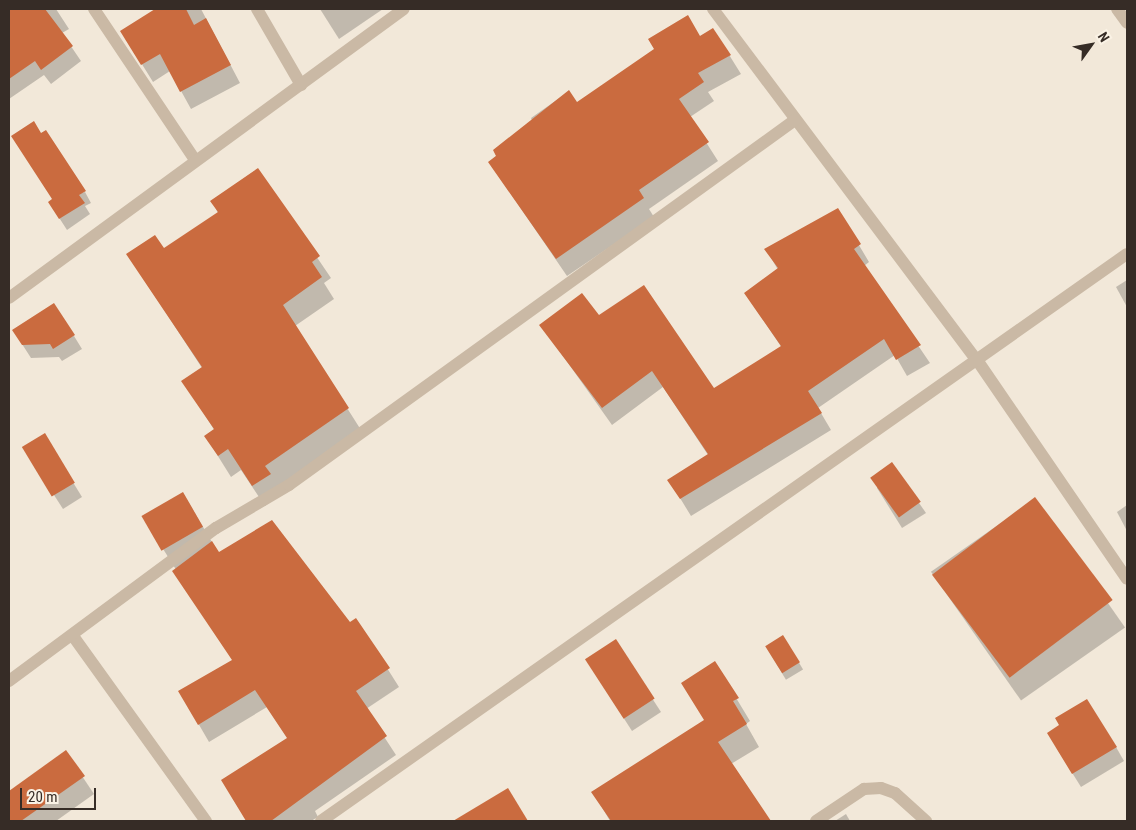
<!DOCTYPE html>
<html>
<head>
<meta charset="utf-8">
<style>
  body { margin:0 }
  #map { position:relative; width:1136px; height:830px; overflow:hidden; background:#f2e8d9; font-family:"Roboto Condensed",sans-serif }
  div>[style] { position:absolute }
  .shadow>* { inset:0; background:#0003; transform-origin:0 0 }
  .building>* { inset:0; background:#ca6b3f; transform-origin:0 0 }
  .minor>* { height:12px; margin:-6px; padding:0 6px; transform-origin:6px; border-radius:6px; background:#cab9a5 }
  .tertiary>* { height:12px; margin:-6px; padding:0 6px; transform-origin:6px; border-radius:6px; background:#cab9a5 }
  span { translate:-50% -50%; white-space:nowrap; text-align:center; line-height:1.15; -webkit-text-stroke:5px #faf2e5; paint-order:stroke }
  .frame { position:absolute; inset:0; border:10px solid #362c26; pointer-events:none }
  .north { position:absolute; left:1066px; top:20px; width:50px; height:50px; -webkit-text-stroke:4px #faf2e5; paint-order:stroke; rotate:58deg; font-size:14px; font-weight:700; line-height:20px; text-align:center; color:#362c26 }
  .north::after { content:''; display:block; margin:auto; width:18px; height:22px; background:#362c26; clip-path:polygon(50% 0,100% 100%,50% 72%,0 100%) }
  .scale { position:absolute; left:20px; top:788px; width:76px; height:22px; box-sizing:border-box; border:2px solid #362c26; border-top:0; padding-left:6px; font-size:15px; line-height:18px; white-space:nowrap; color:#362c26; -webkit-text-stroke:4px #faf2e5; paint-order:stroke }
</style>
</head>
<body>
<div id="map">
  <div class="shadow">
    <i style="clip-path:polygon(9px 9px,56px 9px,69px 29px,62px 33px,81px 61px,51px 84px,44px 75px,9px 99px)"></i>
    <i style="clip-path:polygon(157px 9px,162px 13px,168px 9px,201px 9px,240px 83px,191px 109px,170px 71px,153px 82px,122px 32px)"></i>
    <i style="clip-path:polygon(320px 9px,383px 9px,339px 39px)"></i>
    <i style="clip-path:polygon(713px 29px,741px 74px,708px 92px,714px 101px,690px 117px,718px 161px,649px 209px,654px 217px,567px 276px,489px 162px,533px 123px,531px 118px,568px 92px,577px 104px)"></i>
    <i style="clip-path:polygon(257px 169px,331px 278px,324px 283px,334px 299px,295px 326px,361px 430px,265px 506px,241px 470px,231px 477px,206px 437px,215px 431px,183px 381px,202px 368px,128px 255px,163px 250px,218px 213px,212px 201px)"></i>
    <i style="clip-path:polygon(85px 192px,91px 203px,85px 206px,90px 214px,67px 230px,49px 202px)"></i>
    <i style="clip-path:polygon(838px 210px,869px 262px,864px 266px,930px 363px,907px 376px,895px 355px,818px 408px,831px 430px,691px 516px,669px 480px,708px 455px,663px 387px,612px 425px,541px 325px,598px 317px,714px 390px,782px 348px,745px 293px,778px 270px,766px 249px)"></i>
    <i style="clip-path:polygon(1127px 280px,1127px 307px,1116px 287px)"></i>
    <i style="clip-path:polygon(74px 336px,82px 349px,62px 361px,59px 357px,31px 358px,22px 344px)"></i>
    <i style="clip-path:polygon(44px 435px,82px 497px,63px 509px,32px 461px)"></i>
    <i style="clip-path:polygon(892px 464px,926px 513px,902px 528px,877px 488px)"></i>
    <i style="clip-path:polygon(183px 493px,219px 554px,350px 624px,356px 619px,399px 687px,366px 709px,396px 755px,315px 811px,318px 817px,311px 821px,247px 821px,233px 799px,288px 739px,267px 707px,209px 742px,180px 692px,233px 661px,145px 520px)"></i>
    <i style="left:1035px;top:499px;width:157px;height:127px;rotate:55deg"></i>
    <i style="clip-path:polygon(1127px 505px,1127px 531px,1117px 512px)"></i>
    <i style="left:783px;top:636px;width:39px;height:20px;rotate:59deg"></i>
    <i style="clip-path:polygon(615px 641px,661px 712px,632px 731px,594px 672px)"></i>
    <i style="clip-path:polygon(715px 663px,750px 721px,746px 724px,759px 747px,731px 764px,770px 821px,610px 821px,593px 792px,705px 721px)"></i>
    <i style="clip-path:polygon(1056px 747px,1116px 747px,1124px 761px,1081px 787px)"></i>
    <i style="clip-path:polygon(66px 752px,94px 794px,56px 821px,9px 821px,9px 793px)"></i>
    <i style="clip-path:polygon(508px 790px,527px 821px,467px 821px,477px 816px)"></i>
    <i style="clip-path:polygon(846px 814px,850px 821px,835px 821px)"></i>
  </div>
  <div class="building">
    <i style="clip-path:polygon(9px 9px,45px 9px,73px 46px,41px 70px,35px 61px,9px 79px)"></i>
    <i style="clip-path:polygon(155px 9px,186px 9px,194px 25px,206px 18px,231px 65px,180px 92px,160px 54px,141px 65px,120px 31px)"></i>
    <i style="clip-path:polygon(688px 15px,700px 36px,713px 28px,731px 55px,698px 73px,704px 82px,679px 99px,709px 142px,639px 190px,644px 198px,556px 259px,488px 162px,496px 156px,493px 150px,569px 90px,577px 102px,654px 49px,648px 39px)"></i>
    <i style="clip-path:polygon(34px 121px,41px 133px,46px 130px,86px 191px,79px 195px,85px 203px,59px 219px,48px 202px,52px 199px,11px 136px)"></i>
    <i style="clip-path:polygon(258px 168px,320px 256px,312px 262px,322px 277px,283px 305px,349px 408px,265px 466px,271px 474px,252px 486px,228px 449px,218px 456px,204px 436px,214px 429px,181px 381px,202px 367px,126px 254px,155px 235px,164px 248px,218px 212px,210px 201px)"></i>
    <i style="clip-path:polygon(838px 208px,861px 244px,854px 249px,921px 345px,896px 360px,884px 339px,808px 391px,822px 413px,680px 499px,667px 480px,708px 454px,652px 371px,602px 408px,539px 325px,582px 293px,599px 315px,644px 285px,714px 388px,781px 346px,744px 293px,778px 268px,764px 249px)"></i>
    <i style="clip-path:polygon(54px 303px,75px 335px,53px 349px,50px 344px,22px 345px,12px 330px)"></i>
    <i style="left:45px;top:433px;width:58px;height:27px;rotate:59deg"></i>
    <i style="left:892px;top:462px;width:49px;height:27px;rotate:54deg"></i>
    <i style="left:183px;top:492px;width:40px;height:48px;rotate:60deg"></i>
    <i style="left:1035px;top:497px;width:129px;height:129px;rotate:53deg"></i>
    <i style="clip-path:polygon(272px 520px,350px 622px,356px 618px,390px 668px,356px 691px,387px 736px,271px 821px,246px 821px,221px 780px,287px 738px,255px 690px,198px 725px,178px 691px,232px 660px,172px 571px,212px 541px,219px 552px)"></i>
    <i style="left:783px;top:635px;width:32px;height:21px;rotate:58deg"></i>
    <i style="left:616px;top:639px;width:71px;height:37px;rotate:57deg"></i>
    <i style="clip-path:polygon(715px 661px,739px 698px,733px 701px,747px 724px,718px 742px,771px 821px,611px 821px,591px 792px,704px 720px,681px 683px)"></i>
    <i style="clip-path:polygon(1087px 699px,1117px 747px,1072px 774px,1047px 733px,1059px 725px,1055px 718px)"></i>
    <i style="clip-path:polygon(66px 750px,85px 776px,21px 821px,9px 821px,9px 791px)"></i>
    <i style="clip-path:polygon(508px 788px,528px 821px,453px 821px)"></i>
  </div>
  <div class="minor">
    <i style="left:94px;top:9px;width:182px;rotate:56.2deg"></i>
    <i style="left:257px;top:9px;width:88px;rotate:59.9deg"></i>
    <i style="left:713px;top:9px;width:439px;rotate:53.1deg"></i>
    <i style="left:977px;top:360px;width:265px;rotate:55.6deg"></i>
    <i style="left:1117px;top:9px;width:17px;rotate:54deg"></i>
    <i style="left:73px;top:636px;width:228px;rotate:54.3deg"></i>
    <i style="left:9px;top:681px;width:257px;rotate:-36.5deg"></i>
    <i style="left:216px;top:528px;width:85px;rotate:-30.5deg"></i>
    <i style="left:289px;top:485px;width:624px;rotate:-35.8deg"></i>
    <i style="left:321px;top:821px;width:985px;rotate:-35.13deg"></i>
    <i style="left:816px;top:821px;width:58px;rotate:-33.7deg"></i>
    <i style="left:864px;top:789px;width:17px;rotate:-3deg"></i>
    <i style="left:881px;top:788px;width:15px;rotate:20deg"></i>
    <i style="left:895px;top:793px;width:42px;rotate:42.1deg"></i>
  </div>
  <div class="tertiary">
    <i style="left:9px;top:298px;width:489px;rotate:-36.2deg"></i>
  </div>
  <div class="frame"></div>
  <div class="north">N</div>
  <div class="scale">20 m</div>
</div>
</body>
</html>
